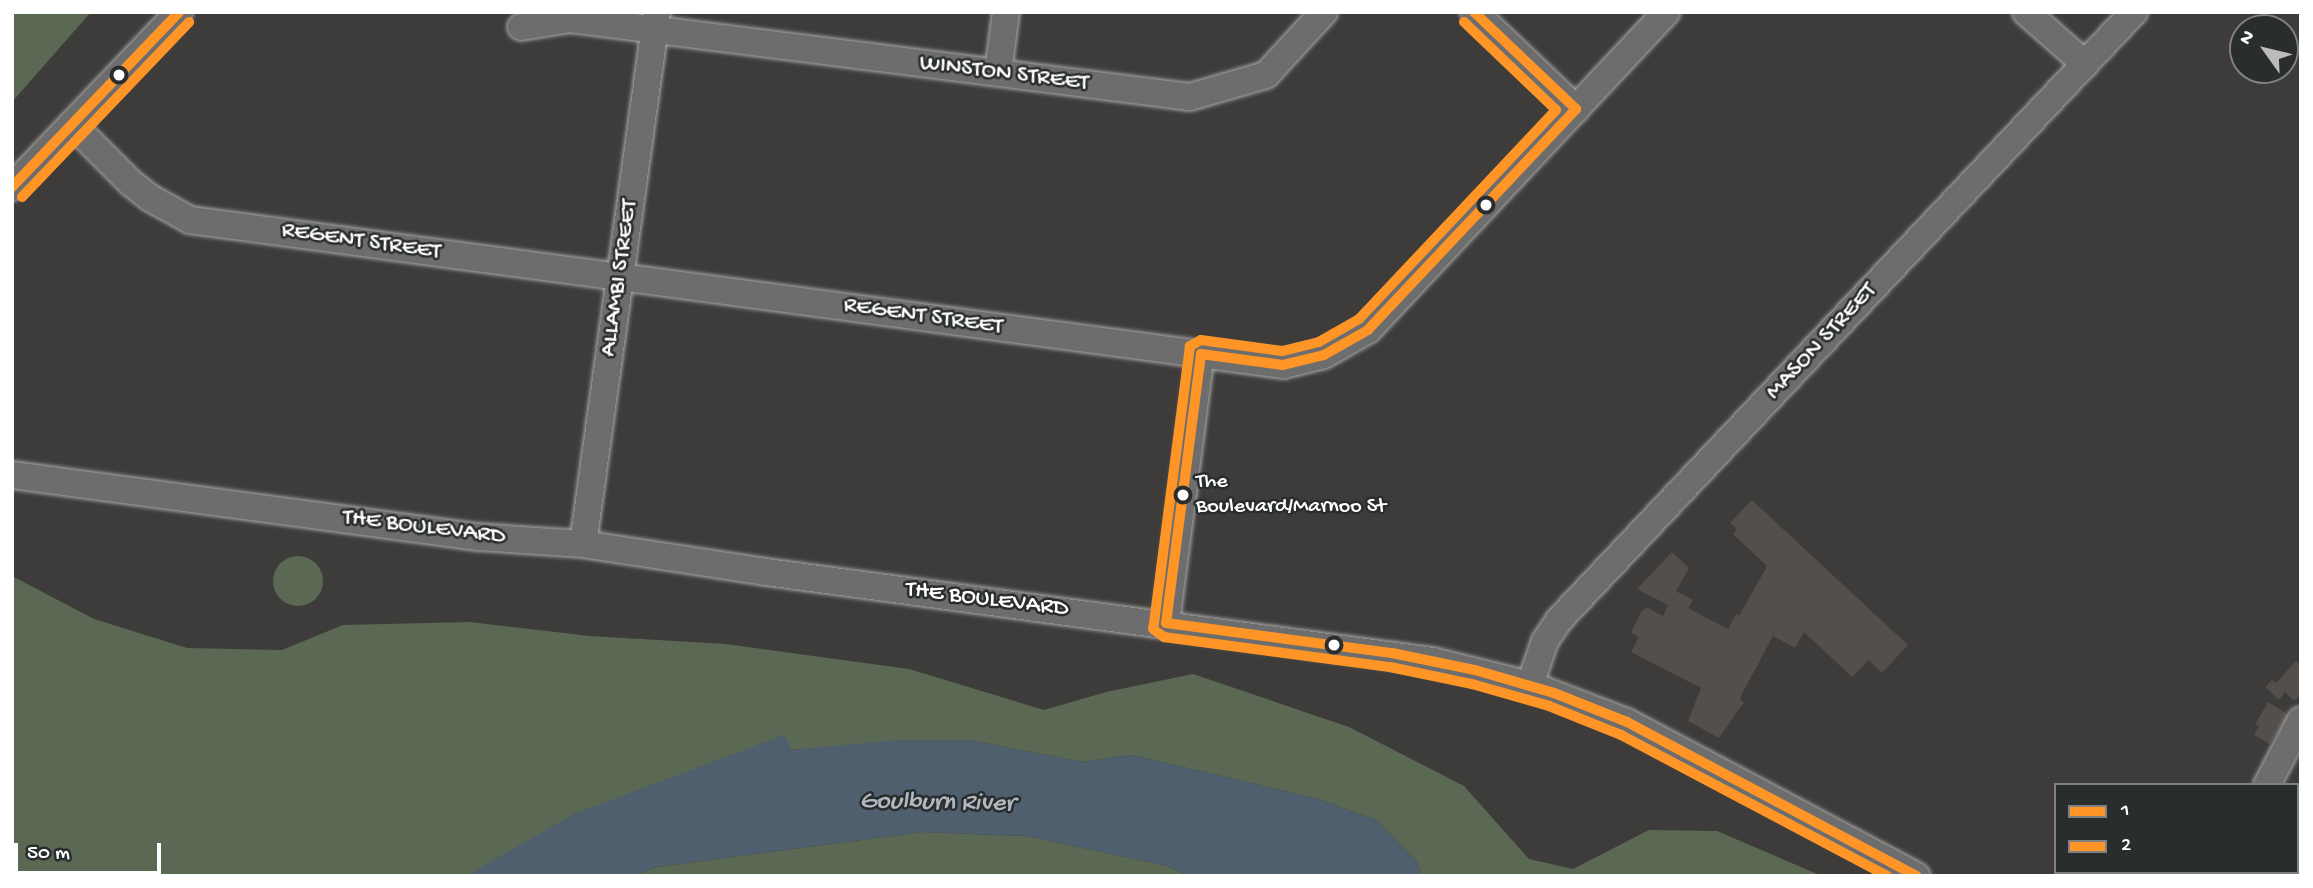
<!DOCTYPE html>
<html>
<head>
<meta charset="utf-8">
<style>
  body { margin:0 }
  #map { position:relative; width:2313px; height:888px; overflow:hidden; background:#3d3c3a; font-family:"Gochi Hand",sans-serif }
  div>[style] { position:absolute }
  .green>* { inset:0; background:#5b6853 }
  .round { border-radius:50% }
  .water>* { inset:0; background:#4f5f6e }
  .building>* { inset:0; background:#524f4c }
  .roads { filter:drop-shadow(0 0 2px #a8a7a6) drop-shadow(0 0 2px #a8a7a6) }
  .minor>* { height:26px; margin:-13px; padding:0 13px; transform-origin:13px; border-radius:13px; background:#6d6d6d }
  .bus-1>* { height:10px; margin:-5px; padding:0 5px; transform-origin:5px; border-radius:5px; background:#ff9526 }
  .bus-2>* { height:10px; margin:-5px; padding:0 5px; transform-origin:5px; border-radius:5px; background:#ff9526 }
  .dots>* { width:19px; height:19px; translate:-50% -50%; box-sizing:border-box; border:4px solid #2a2d2e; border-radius:50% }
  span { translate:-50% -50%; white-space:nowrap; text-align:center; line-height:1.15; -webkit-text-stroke:5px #2a2d2e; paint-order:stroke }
  .bus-label { font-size:22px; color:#fff }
  .left { translate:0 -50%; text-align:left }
  .street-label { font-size:24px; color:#fff }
  .water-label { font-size:26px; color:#b1b8c0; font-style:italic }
  .frame { position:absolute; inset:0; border:14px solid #fff; pointer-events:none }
  .legend { position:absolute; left:2054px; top:783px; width:245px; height:91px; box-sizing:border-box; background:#2a2d2e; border:2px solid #7f8182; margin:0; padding:9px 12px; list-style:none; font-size:21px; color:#fff }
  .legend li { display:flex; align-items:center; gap:14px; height:35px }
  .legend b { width:35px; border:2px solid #7f8182 }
  .north { position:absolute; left:2229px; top:14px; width:70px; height:70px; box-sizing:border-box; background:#2a2d2e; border:2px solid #7f8182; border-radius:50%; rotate:304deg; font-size:19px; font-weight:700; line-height:28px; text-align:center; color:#fff }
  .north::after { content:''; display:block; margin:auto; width:24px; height:32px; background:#bbbbba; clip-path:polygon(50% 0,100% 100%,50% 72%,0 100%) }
  .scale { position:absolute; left:14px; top:843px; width:147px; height:32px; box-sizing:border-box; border:4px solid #fff; border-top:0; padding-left:9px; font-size:21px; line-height:24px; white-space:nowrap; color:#fff; -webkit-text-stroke:5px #2a2d2e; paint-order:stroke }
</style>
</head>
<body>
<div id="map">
  <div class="green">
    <i style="clip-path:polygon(12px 12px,91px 12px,12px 102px)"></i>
    <i class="round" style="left:273px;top:556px;width:50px;height:50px"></i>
    <i style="clip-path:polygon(12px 576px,94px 619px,187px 648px,282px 650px,343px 625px,470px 622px,590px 636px,726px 644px,909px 669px,1044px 710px,1106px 692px,1193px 674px,1349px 727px,1464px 786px,1529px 859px,1573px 869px,1649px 830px,1717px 831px,1822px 876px,1421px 876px,1417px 862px,1376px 820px,1318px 799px,1132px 755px,1083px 762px,968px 740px,931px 740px,791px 750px,466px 876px,12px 876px)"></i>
    <i style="clip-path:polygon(922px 832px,1027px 836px,1168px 866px,1187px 876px,633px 876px,656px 867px)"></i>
  </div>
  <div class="water">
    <i style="clip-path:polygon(784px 735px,792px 750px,896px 740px,968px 740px,1083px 762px,1132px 755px,1318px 799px,1376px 820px,1417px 862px,1421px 876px,1187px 876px,1168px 866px,1027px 836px,922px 832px,656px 867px,633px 876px,466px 876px,574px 814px)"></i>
  </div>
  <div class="building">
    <i style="clip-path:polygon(1752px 500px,1908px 645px,1882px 673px,1869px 660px,1852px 677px,1804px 632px,1795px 648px,1773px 636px,1742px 694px,1740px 700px,1744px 702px,1719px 738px,1688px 721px,1701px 688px,1631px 652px,1639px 637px,1632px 633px,1632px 630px,1641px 612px,1646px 607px,1663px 616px,1668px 605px,1637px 589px,1672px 552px,1689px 568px,1676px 591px,1693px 600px,1688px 608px,1728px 629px,1736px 614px,1739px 616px,1767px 566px,1733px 534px,1737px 529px,1730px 523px)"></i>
    <i style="clip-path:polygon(2296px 661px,2301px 665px,2301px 694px,2294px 701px,2285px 692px,2279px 700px,2265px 687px,2272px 680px,2276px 683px)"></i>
    <i style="clip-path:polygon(2268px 702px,2289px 715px,2270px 744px,2254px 735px,2259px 726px,2255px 724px)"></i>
    <i style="clip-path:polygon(2297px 804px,2301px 806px,2301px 842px,2298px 849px,2301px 851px,2297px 858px)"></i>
  </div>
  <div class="roads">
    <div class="minor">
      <i style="left:1474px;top:12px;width:141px;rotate:43.6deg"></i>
      <i style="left:2026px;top:12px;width:79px;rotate:41.4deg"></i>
      <i style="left:521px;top:27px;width:50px;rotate:-9.3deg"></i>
      <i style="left:570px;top:19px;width:625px;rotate:7.17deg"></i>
      <i style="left:1190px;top:97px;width:79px;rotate:-16.1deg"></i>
      <i style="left:1266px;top:75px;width:86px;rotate:-47.4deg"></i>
      <i style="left:998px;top:73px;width:62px;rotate:-82.5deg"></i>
      <i style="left:72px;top:124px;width:83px;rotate:45deg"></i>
      <i style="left:131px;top:183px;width:24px;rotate:38deg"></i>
      <i style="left:150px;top:198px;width:46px;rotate:28.8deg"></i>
      <i style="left:190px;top:220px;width:1103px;rotate:7.56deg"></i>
      <i style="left:1283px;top:365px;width:42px;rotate:-13.7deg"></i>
      <i style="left:1324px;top:355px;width:51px;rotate:-29.6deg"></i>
      <i style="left:1368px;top:330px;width:436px;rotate:-46.8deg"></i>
      <i style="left:12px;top:187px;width:242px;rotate:-46.3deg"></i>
      <i style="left:12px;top:475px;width:470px;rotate:7.6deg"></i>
      <i style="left:478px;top:537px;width:105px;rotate:3.8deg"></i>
      <i style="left:583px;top:544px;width:185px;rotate:8.7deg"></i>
      <i style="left:766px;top:572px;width:673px;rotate:7.6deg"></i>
      <i style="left:1433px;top:661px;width:100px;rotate:13.9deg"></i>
      <i style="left:1530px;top:685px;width:104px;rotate:20.9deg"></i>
      <i style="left:1627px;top:722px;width:328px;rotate:28deg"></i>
      <i style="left:583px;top:544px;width:537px;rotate:-82.08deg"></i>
      <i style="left:1166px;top:623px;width:271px;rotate:-82.6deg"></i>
      <i style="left:1530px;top:685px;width:46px;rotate:-71.2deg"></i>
      <i style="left:1545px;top:641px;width:25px;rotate:-56deg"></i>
      <i style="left:1559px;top:620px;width:837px;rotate:-46.6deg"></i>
      <i style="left:2267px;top:785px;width:73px;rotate:-62.4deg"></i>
      <i style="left:2224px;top:876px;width:4px;rotate:-63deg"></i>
    </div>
  </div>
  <div class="bus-1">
    <i style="left:1474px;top:12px;width:141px;rotate:43.6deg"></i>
    <i style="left:1576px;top:109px;width:303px;rotate:133.3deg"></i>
    <i style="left:1368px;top:330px;width:51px;rotate:150.4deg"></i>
    <i style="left:1324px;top:355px;width:42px;rotate:166.3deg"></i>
    <i style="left:1283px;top:365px;width:83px;rotate:-172.4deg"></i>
    <i style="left:1201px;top:354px;width:271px;rotate:97.4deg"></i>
    <i style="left:1166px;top:623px;width:228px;rotate:7.6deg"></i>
    <i style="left:1392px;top:653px;width:85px;rotate:11.6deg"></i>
    <i style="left:1475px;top:670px;width:82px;rotate:16.2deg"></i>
    <i style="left:1554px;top:693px;width:79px;rotate:21.7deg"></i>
    <i style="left:1627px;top:722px;width:328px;rotate:28deg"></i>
    <i style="left:12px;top:187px;width:242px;rotate:-46.3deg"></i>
  </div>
  <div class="bus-2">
    <i style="left:1464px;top:22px;width:127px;rotate:43.7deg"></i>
    <i style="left:1556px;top:110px;width:287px;rotate:133.3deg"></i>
    <i style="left:1359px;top:319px;width:46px;rotate:150.1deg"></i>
    <i style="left:1319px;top:342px;width:38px;rotate:166deg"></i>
    <i style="left:1282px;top:351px;width:82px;rotate:-172.3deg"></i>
    <i style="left:1201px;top:340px;width:13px;rotate:151deg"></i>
    <i style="left:1190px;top:346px;width:285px;rotate:97.4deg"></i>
    <i style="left:1153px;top:629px;width:14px;rotate:36deg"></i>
    <i style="left:1164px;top:637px;width:228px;rotate:7.6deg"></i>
    <i style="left:1390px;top:667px;width:84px;rotate:11.7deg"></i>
    <i style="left:1472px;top:684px;width:80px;rotate:15.9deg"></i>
    <i style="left:1549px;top:706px;width:78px;rotate:21.9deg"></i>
    <i style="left:1621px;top:735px;width:301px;rotate:27.9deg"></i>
    <i style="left:22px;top:197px;width:242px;rotate:-46.3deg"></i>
  </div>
  <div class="dots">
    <i style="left:119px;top:75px;background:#fff"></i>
    <i style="left:1486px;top:205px;background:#fff"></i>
    <i style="left:1183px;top:495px;background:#fff"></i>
    <i style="left:1334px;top:645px;background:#fff"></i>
  </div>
  <div class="bus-label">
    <span class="left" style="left:1196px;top:495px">The<br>Boulevard/Marnoo St</span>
  </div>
  <div class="street-label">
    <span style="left:1004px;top:74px;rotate:7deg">WINSTON STREET</span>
    <span style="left:361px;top:242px;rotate:8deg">REGENT STREET</span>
    <span style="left:620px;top:278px;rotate:-82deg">ALLAMBI STREET</span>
    <span style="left:923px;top:317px;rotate:8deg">REGENT STREET</span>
    <span style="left:1822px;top:342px;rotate:-47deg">MASON STREET</span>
    <span style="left:424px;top:528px;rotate:7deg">THE BOULEVARD</span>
    <span style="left:987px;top:600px;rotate:7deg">THE BOULEVARD</span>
  </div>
  <div class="water-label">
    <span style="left:937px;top:804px;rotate:1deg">Goulburn River</span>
  </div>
  <div class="frame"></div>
  <ul class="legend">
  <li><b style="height:9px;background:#ff9526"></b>1</li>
  <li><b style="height:9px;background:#ff9526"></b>2</li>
  </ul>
  <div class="north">N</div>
  <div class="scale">50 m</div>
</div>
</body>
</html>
